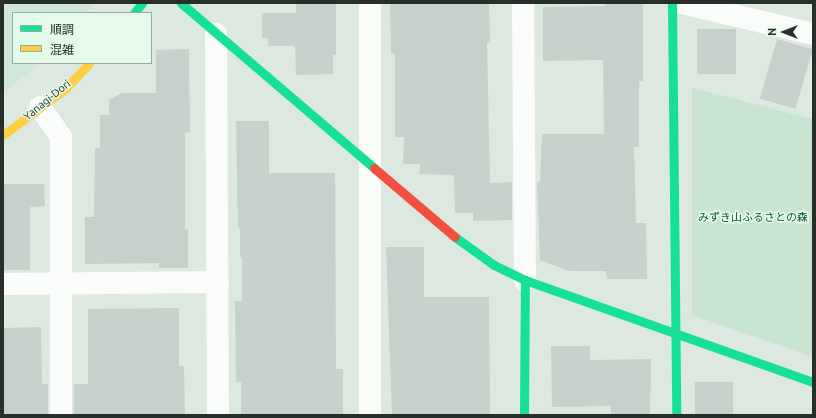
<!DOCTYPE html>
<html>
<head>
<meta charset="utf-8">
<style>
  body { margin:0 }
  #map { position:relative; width:816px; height:418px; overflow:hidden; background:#dce8e0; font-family:Ubuntu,"Noto Sans JP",sans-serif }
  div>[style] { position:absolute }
  .built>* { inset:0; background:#d1e7d8 }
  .green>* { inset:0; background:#c9e5d2 }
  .building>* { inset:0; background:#c7d1cb; transform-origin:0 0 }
  .street>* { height:22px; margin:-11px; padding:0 11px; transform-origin:11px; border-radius:11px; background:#fafcfa }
  .fast>* { height:9px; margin:-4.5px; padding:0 4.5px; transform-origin:4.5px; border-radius:4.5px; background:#16e098 }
  .slow>* { height:9px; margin:-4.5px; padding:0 4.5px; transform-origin:4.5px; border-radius:4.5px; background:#ffcf43 }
  .jam>* { height:9px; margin:-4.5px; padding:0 4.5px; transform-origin:4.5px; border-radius:4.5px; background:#f24e42 }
  span { translate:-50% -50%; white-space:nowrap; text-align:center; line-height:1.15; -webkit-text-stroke:3px #e4fbeb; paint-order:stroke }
  .street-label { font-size:11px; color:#262f29 }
  .park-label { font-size:11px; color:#075c35 }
  .frame { position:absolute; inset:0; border:4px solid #262f29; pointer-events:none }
  .legend { position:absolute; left:12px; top:12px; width:140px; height:52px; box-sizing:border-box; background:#e4fbeb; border:1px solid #98a99d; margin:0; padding:5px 7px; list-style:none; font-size:12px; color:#262f29 }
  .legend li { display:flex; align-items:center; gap:8px; height:20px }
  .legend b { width:20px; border:1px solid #98a99d }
  .north { position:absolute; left:764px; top:12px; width:40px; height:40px; -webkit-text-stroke:3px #e4fbeb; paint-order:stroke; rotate:270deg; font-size:11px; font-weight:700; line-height:16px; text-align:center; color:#262f29 }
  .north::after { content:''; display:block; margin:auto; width:14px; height:18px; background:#262f29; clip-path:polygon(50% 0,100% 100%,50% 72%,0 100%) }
</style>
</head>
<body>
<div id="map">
  <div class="built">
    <i style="clip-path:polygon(3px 3px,95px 3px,87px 13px,13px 13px,13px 63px,40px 63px,3px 93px)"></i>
  </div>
  <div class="green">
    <i style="clip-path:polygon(692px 88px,813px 119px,813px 357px,692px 315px)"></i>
  </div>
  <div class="building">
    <i style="clip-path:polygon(296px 3px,336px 3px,336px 55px,333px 55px,333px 74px,296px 75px,295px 46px,268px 46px,268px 38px,262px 38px,262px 13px,296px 13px)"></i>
    <i style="clip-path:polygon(390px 3px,489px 3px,490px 43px,487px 43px,490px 183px,512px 182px,512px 220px,473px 221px,473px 213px,455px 213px,454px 175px,419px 174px,420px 164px,403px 164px,404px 137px,395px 137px,395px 54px,391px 54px)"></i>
    <i style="clip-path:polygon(605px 3px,643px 3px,643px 81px,639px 81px,639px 147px,634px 147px,636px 223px,646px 223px,647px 279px,607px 279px,606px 271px,569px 271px,540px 260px,537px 182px,540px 182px,542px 134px,604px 134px,603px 60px,543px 61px,543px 7px,605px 6px)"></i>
    <i style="left:697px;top:29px;width:39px;height:45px"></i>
    <i style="left:777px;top:39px;width:37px;height:62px;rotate:16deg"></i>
    <i style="clip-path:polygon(189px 49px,190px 132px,185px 133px,185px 229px,188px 229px,188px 268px,159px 268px,159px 263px,85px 264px,85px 217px,94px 217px,95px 148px,100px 148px,100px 115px,109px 115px,109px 100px,122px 93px,156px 93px,156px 50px)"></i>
    <i style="clip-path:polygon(236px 121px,269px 121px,269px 173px,335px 173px,336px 369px,343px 369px,343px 415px,241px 415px,241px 382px,236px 382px,235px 301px,242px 301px,242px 257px,240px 257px,240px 228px,238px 228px)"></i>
    <i style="clip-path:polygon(3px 184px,44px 184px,45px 206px,30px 207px,30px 270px,3px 270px)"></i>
    <i style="clip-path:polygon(386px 247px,424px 247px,424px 297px,489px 297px,490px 415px,392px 415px)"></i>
    <i style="clip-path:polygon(179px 308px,179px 366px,184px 366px,185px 415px,74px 415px,74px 384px,88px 384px,88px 309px)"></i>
    <i style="clip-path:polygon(41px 327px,42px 384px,48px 384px,48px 415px,3px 415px,3px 328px)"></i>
    <i style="clip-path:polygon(551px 346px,590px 346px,590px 360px,651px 359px,650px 415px,611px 415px,611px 406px,552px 407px)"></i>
    <i style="left:695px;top:382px;width:38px;height:33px"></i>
  </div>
  <div class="street">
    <i style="left:523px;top:3px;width:277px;rotate:89.6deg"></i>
    <i style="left:682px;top:3px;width:135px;rotate:13.3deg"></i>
    <i style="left:216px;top:34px;width:381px;rotate:89.7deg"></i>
    <i style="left:40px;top:107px;width:37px;rotate:55deg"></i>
    <i style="left:61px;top:137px;width:278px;rotate:90deg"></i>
    <i style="left:3px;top:284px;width:215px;rotate:-0.5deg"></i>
    <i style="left:370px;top:415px;width:412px;rotate:-90deg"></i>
  </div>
  <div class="fast">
    <i style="left:181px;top:3px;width:254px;rotate:40.5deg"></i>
    <i style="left:672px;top:3px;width:412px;rotate:89.4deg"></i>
    <i style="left:134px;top:13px;width:13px;rotate:-51deg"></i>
    <i style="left:455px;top:237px;width:48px;rotate:35.7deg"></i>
    <i style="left:494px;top:265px;width:34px;rotate:26deg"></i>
    <i style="left:525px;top:280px;width:306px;rotate:19.5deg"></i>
    <i style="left:524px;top:415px;width:135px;rotate:-89.6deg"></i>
  </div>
  <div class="slow">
    <i style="left:3px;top:135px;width:79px;rotate:-36.7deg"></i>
    <i style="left:66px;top:88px;width:34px;rotate:-47deg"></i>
  </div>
  <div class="jam">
    <i style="left:374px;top:168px;width:106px;rotate:40.4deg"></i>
  </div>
  <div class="street-label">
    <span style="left:47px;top:100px;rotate:-39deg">Yanagi-Dori</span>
  </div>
  <div class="park-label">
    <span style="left:753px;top:217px">みずき山ふるさとの森</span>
  </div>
  <div class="frame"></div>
  <ul class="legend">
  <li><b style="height:5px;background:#16e098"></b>順調</li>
  <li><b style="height:5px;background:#ffcf43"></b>混雑</li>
  </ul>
  <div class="north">N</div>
</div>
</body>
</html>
